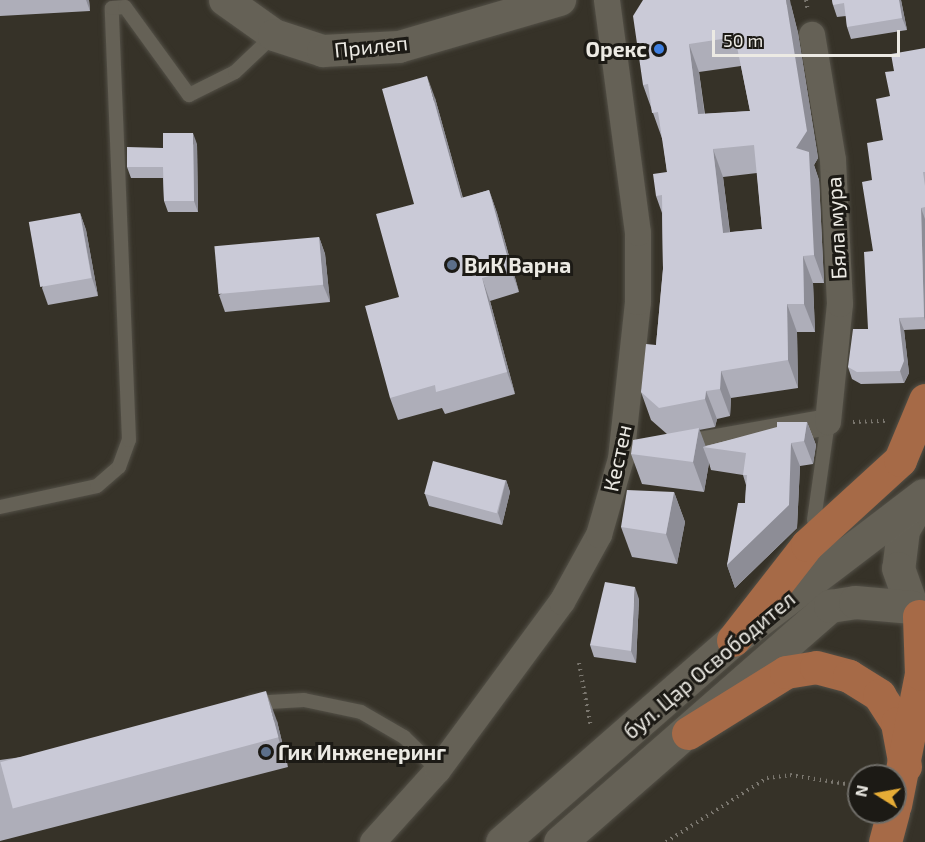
<!DOCTYPE html>
<html>
<head>
<meta charset="utf-8">
<style>
  body { margin:0 }
  #map { position:relative; width:925px; height:842px; overflow:hidden; background:#363228; font-family:"Exo 2",sans-serif }
  div>[style] { position:absolute }
  .path>* { height:4px; margin-top:-2px; transform-origin:0; background:repeating-linear-gradient(90deg,#7b776f 0 1.5px,transparent 0 6px) }
  .roads { filter:drop-shadow(0 0 2px #535047) drop-shadow(0 0 2px #535047) }
  .service>* { height:14px; margin:-7px; padding:0 7px; transform-origin:7px; border-radius:7px; background:#656156 }
  .minor>* { height:26px; margin:-13px; padding:0 13px; transform-origin:13px; border-radius:13px; background:#656156 }
  .tertiary>* { height:32px; margin:-16px; padding:0 16px; transform-origin:16px; border-radius:16px; background:#656156 }
  .secondary>* { height:33px; margin:-16.5px; padding:0 16.5px; transform-origin:16.5px; border-radius:16.5px; background:#656156 }
  .trunk>* { height:33px; margin:-16.5px; padding:0 16.5px; transform-origin:16.5px; border-radius:16.5px; background:#a66a47 }
  .wall>* { inset:0; background:#aeaeb9 }
  .shaded-wall>* { inset:0; background:#8d8d96 }
  .building>* { inset:0; background:#cacad7; transform-origin:0 0 }
  .dots>* { width:16px; height:16px; translate:-50% -50%; box-sizing:border-box; border:3px solid #1c1a15; border-radius:50% }
  span { translate:-50% -50%; white-space:nowrap; text-align:center; line-height:1.15; -webkit-text-stroke:6px #1c1a15; paint-order:stroke }
  .street-label { font-size:21px; color:#eceae4 }
  .poi-label { font-size:21px; color:#eceae4; font-weight:700 }
  .right { translate:-100% -50%; text-align:right }
  .left { translate:0 -50%; text-align:left }
  .north { position:absolute; left:847px; top:764px; width:60px; height:60px; box-sizing:border-box; background:#1c1a15; border:2px solid #6f6d68; border-radius:50%; rotate:281deg; font-size:16px; font-weight:700; line-height:24px; text-align:center; color:#eceae4 }
  .north::after { content:''; display:block; margin:auto; width:21px; height:27px; background:#e6ac36; clip-path:polygon(50% 0,100% 100%,50% 72%,0 100%) }
  .scale { position:absolute; left:712px; top:30px; width:188px; height:27px; box-sizing:border-box; border:3px solid #eceae4; border-top:0; padding-left:8px; font-size:18px; line-height:21px; white-space:nowrap; color:#eceae4; -webkit-text-stroke:4px #1c1a15; paint-order:stroke }
</style>
</head>
<body>
<div id="map">
  <div class="path">
    <i style="left:806px;top:0;width:11px;rotate:80deg"></i>
    <i style="left:853px;top:422px;width:34px;rotate:-2deg"></i>
    <i style="left:579px;top:663px;width:65px;rotate:79.4deg"></i>
    <i style="left:666px;top:842px;width:120px;rotate:-32.4deg"></i>
    <i style="left:767px;top:778px;width:23px;rotate:-7deg"></i>
    <i style="left:790px;top:775px;width:70px;rotate:9.1deg"></i>
  </div>
  <div class="roads">
    <div class="service">
      <i style="left:0;top:507px;width:99px;rotate:-12.2deg"></i>
      <i style="left:97px;top:486px;width:29px;rotate:-41deg"></i>
      <i style="left:119px;top:467px;width:29px;rotate:-70deg"></i>
      <i style="left:129px;top:440px;width:432px;rotate:-92.3deg"></i>
      <i style="left:112px;top:8px;width:13px;rotate:-4deg"></i>
      <i style="left:125px;top:7px;width:109px;rotate:54deg"></i>
      <i style="left:189px;top:95px;width:51px;rotate:-26.6deg"></i>
      <i style="left:235px;top:72px;width:54px;rotate:-43.5deg"></i>
      <i style="left:814px;top:520px;width:99px;rotate:-81.9deg"></i>
      <i style="left:252px;top:703px;width:52px;rotate:-3.3deg"></i>
      <i style="left:304px;top:700px;width:58px;rotate:11.9deg"></i>
      <i style="left:361px;top:712px;width:50px;rotate:30.2deg"></i>
      <i style="left:404px;top:737px;width:47px;rotate:44.1deg"></i>
    </div>
    <div class="minor">
      <i style="left:671px;top:450px;width:159px;rotate:-10.1deg"></i>
      <i style="left:828px;top:422px;width:119px;rotate:-84.2deg"></i>
      <i style="left:840px;top:304px;width:144px;rotate:-92.8deg"></i>
      <i style="left:833px;top:160px;width:127px;rotate:-99.5deg"></i>
      <i style="left:373px;top:842px;width:97px;rotate:-47.9deg"></i>
      <i style="left:438px;top:770px;width:209px;rotate:-53.6deg"></i>
      <i style="left:562px;top:602px;width:77px;rotate:-61.1deg"></i>
      <i style="left:599px;top:535px;width:79px;rotate:-73.9deg"></i>
      <i style="left:621px;top:459px;width:158px;rotate:-83.8deg"></i>
      <i style="left:638px;top:302px;width:69px;rotate:-90deg"></i>
      <i style="left:638px;top:233px;width:235px;rotate:-97.6deg"></i>
    </div>
    <div class="tertiary">
      <i style="left:225px;top:0;width:60px;rotate:35.5deg"></i>
      <i style="left:274px;top:35px;width:52px;rotate:18.1deg"></i>
      <i style="left:323px;top:51px;width:76px;rotate:-3deg"></i>
      <i style="left:399px;top:47px;width:168px;rotate:-16.3deg"></i>
    </div>
    <div class="secondary">
      <i style="left:919px;top:502px;width:32px;rotate:120deg"></i>
      <i style="left:903px;top:530px;width:38px;rotate:97deg"></i>
      <i style="left:898px;top:568px;width:41px;rotate:70.3deg"></i>
      <i style="left:912px;top:607px;width:18px;rotate:49deg"></i>
      <i style="left:502px;top:842px;width:307px;rotate:-41.2deg"></i>
      <i style="left:733px;top:640px;width:239px;rotate:-37.3deg"></i>
      <i style="left:560px;top:842px;width:359px;rotate:-41.2deg"></i>
      <i style="left:830px;top:606px;width:25px;rotate:-9deg"></i>
      <i style="left:855px;top:602px;width:57px;rotate:5deg"></i>
    </div>
    <div class="trunk">
      <i style="left:733px;top:640px;width:120px;rotate:-52.1deg"></i>
      <i style="left:807px;top:545px;width:126px;rotate:-42.4deg"></i>
      <i style="left:900px;top:460px;width:65px;rotate:-67.4deg"></i>
      <i style="left:688px;top:733px;width:115px;rotate:-31.9deg"></i>
      <i style="left:786px;top:672px;width:30px;rotate:-9deg"></i>
      <i style="left:816px;top:667px;width:34px;rotate:15deg"></i>
      <i style="left:849px;top:676px;width:36px;rotate:32deg"></i>
      <i style="left:879px;top:695px;width:33px;rotate:57deg"></i>
      <i style="left:897px;top:723px;width:44px;rotate:79.5deg"></i>
      <i style="left:895px;top:805px;width:134px;rotate:-78.8deg"></i>
      <i style="left:921px;top:674px;width:58px;rotate:-92deg"></i>
      <i style="left:885px;top:842px;width:31px;rotate:-75deg"></i>
    </div>
  </div>
  <div class="wall">
    <i style="clip-path:polygon(0 0,89px 0,90px 11px,0 16px)"></i>
    <i style="clip-path:polygon(evenodd,643px 0,791px 5px,798px 33px,818px 158px,814px 165px,819px 180px,824px 283px,813px 283px,815px 332px,797px 332px,798px 388px,731px 398px,730px 416px,717px 419px,715px 427px,699px 430px,705px 446px,807px 422px,816px 445px,813px 464px,800px 466px,797px 528px,735px 588px,727px 565px,745px 503px,746px 485px,743px 475px,711px 470px,709px 463px,704px 492px,642px 484px,631px 454px,667px 434px,651px 420px,641px 392px,656px 345px,663px 269px,662px 213px,656px 196px,667px 172px,663px 141px,643px 85px,643px 0,741px 66px,750px 111px,705px 114px,699px 72px,741px 66px,643px 0,757px 173px,762px 229px,730px 232px,723px 177px,757px 173px)"></i>
    <i style="clip-path:polygon(832px 0,901px 0,907px 30px,851px 39px,847px 27px,846px 16px,837px 17px,833px 5px)"></i>
    <i style="clip-path:polygon(925px 48px,925px 329px,904px 330px,909px 373px,904px 383px,861px 384px,852px 379px,848px 367px,868px 329px,873px 251px,872px 180px,883px 140px,890px 96px)"></i>
    <i style="clip-path:polygon(435px 98px,463px 198px,489px 190px,497px 213px,519px 292px,490px 301px,515px 394px,445px 414px,442px 408px,398px 420px,390px 398px,414px 204px)"></i>
    <i style="clip-path:polygon(197px 144px,198px 212px,168px 212px,164px 201px,163px 178px,131px 178px,127px 167px,163px 148px)"></i>
    <i style="clip-path:polygon(80px 213px,86px 230px,98px 296px,48px 305px,42px 288px)"></i>
    <i style="clip-path:polygon(319px 237px,325px 254px,330px 302px,225px 312px,219px 295px)"></i>
    <i style="clip-path:polygon(506px 480px,510px 492px,502px 525px,429px 506px,425px 494px)"></i>
    <i style="clip-path:polygon(674px 492px,685px 522px,677px 564px,632px 557px,621px 527px)"></i>
    <i style="clip-path:polygon(639px 599px,636px 663px,594px 657px,590px 645px)"></i>
    <i style="clip-path:polygon(277px 721px,288px 767px,0 841px,0 760px)"></i>
  </div>
  <div class="shaded-wall">
    <i style="clip-path:polygon(86px 0,89px 0,90px 11px)"></i>
    <i style="clip-path:polygon(786px 0,790px 0,791px 5px,798px 33px,818px 158px,814px 165px,819px 180px,824px 283px,814px 255px,796px 148px)"></i>
    <i style="clip-path:polygon(899px 0,901px 0,907px 30px,902px 18px)"></i>
    <i style="clip-path:polygon(689px 44px,699px 72px,708px 142px,698px 114px)"></i>
    <i style="clip-path:polygon(427px 76px,435px 98px,469px 221px,461px 198px)"></i>
    <i style="clip-path:polygon(193px 133px,197px 144px,198px 212px,194px 201px)"></i>
    <i style="clip-path:polygon(713px 149px,723px 177px,733px 260px,723px 233px)"></i>
    <i style="clip-path:polygon(489px 190px,497px 213px,519px 292px,511px 270px)"></i>
    <i style="clip-path:polygon(921px 208px,925px 219px,925px 321px,924px 317px)"></i>
    <i style="clip-path:polygon(80px 213px,86px 230px,98px 296px,92px 278px)"></i>
    <i style="clip-path:polygon(319px 237px,325px 254px,330px 302px,323px 285px)"></i>
    <i style="clip-path:polygon(803px 256px,813px 283px,815px 332px,804px 304px)"></i>
    <i style="clip-path:polygon(482px 278px,490px 301px,515px 394px,507px 372px)"></i>
    <i style="clip-path:polygon(787px 304px,797px 332px,798px 388px,788px 360px)"></i>
    <i style="clip-path:polygon(899px 318px,904px 330px,909px 373px,904px 383px,900px 371px)"></i>
    <i style="clip-path:polygon(721px 371px,731px 398px,730px 416px,720px 389px)"></i>
    <i style="clip-path:polygon(706px 391px,717px 419px,715px 427px,705px 399px)"></i>
    <i style="clip-path:polygon(807px 422px,816px 445px,813px 464px,804px 441px)"></i>
    <i style="clip-path:polygon(699px 428px,706px 447px,703px 447px,709px 463px,704px 492px,693px 462px)"></i>
    <i style="clip-path:polygon(791px 443px,800px 466px,797px 528px,735px 588px,727px 565px)"></i>
    <i style="clip-path:polygon(506px 480px,510px 492px,502px 525px,498px 513px)"></i>
    <i style="clip-path:polygon(674px 492px,685px 522px,677px 564px,666px 534px)"></i>
    <i style="clip-path:polygon(635px 587px,639px 599px,636px 663px,631px 651px)"></i>
    <i style="clip-path:polygon(266px 691px,277px 721px,288px 767px,278px 737px)"></i>
  </div>
  <div class="building">
    <i style="clip-path:polygon(evenodd,643px 0,786px 0,807px 131px,796px 148px,809px 152px,814px 255px,803px 256px,804px 304px,787px 304px,788px 360px,721px 371px,720px 389px,706px 391px,705px 399px,659px 408px,641px 392px,646px 344px,656px 345px,663px 269px,662px 195px,656px 196px,653px 174px,667px 172px,658px 112px,652px 113px,648px 84px,643px 85px,633px 16px,643px 0,735px 37px,750px 111px,698px 114px,689px 44px,735px 37px,643px 0,754px 145px,762px 229px,723px 233px,713px 149px,754px 145px)"></i>
    <i style="clip-path:polygon(832px 0,899px 0,902px 18px,847px 27px,844px 3px,833px 5px)"></i>
    <i style="clip-path:polygon(925px 48px,925px 172px,923px 172px,925px 186px,925px 207px,921px 208px,924px 317px,899px 318px,904px 361px,900px 371px,857px 372px,848px 367px,853px 329px,868px 329px,864px 252px,873px 251px,862px 182px,872px 180px,867px 143px,883px 140px,876px 99px,890px 96px,885px 72px,894px 71px,891px 54px)"></i>
    <i style="clip-path:polygon(427px 76px,461px 198px,489px 190px,511px 270px,482px 278px,507px 372px,436px 392px,435px 385px,390px 398px,365px 306px,399px 297px,376px 214px,414px 204px,382px 89px)"></i>
    <i style="clip-path:polygon(163px 133px,193px 133px,194px 201px,164px 201px,163px 167px,127px 167px,127px 147px,163px 148px)"></i>
    <i style="left:80px;top:213px;width:66px;height:52px;rotate:80deg"></i>
    <i style="left:319px;top:237px;width:48px;height:105px;rotate:85deg"></i>
    <i style="clip-path:polygon(777px 422px,807px 422px,804px 441px,791px 443px,789px 505px,727px 565px,738px 503px,745px 503px,747px 475px,743px 475px,746px 453px,703px 447px,777px 427px)"></i>
    <i style="clip-path:polygon(699px 428px,693px 462px,631px 454px,633px 440px)"></i>
    <i style="left:433px;top:461px;width:75px;height:34px;rotate:15deg"></i>
    <i style="clip-path:polygon(627px 490px,674px 492px,666px 534px,621px 527px)"></i>
    <i style="clip-path:polygon(605px 582px,635px 587px,631px 651px,590px 645px)"></i>
    <i style="left:266px;top:691px;width:48px;height:275px;rotate:75deg"></i>
  </div>
  <div class="dots">
    <i style="left:659px;top:49px;background:#3f7fe0"></i>
    <i style="left:452px;top:265px;background:#5c6f8a"></i>
    <i style="left:266px;top:752px;background:#5c6f8a"></i>
  </div>
  <div class="street-label">
    <span style="left:371px;top:46px;rotate:-6deg">Прилеп</span>
    <span style="left:836px;top:228px;rotate:-93deg">Бяла мура</span>
    <span style="left:617px;top:458px;rotate:-78deg">Кестен</span>
    <span style="left:709px;top:665px;rotate:-40deg">бул. Цар Освободител</span>
  </div>
  <div class="poi-label">
    <span class="right" style="left:647px;top:49px">Орекс</span>
    <span class="left" style="left:464px;top:265px">ВиК Варна</span>
    <span class="left" style="left:278px;top:752px">Гик Инженеринг</span>
  </div>
  <div class="north">N</div>
  <div class="scale">50 m</div>
</div>
</body>
</html>
